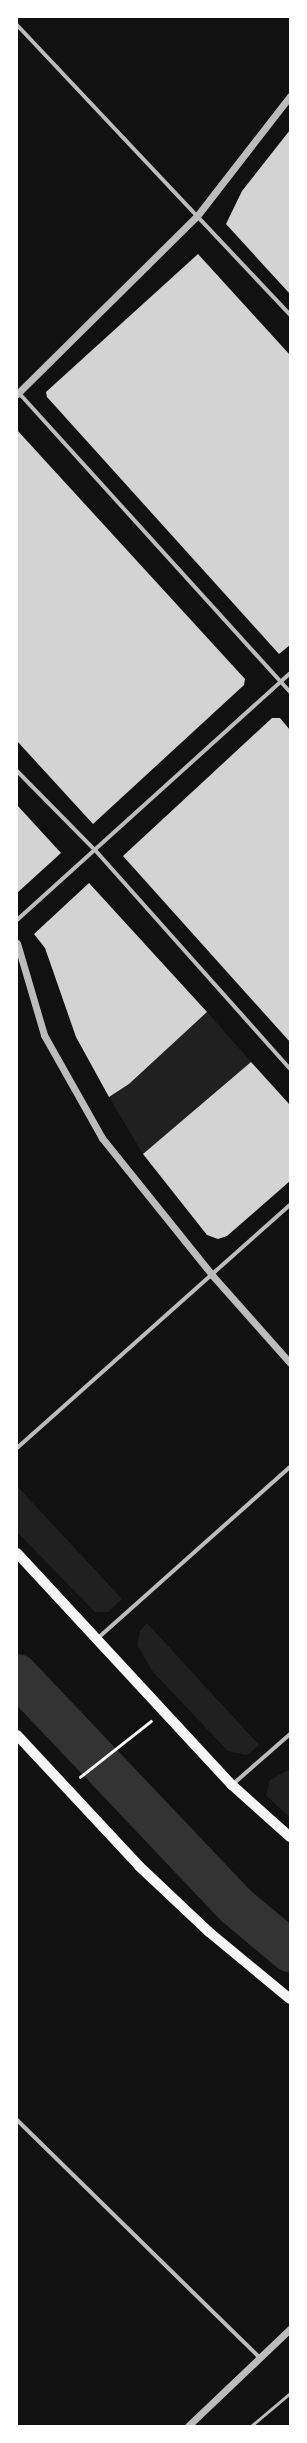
<!DOCTYPE html>
<html>
<head>
<meta charset="utf-8">
<style>
  body { margin:0 }
  #map { position:relative; width:307px; height:2443px; overflow:hidden; background:#111; font-family:"Archivo Narrow",sans-serif }
  div>[style] { position:absolute }
  .green>* { inset:0; background:#202020 }
  .river>* { height:42px; margin:-21px; padding:0 21px; transform-origin:21px; border-radius:21px; background:#333 }
  .building>* { inset:0; background:#d3d3d3 }
  .path>* { height:2.5px; margin:-1.25px; padding:0 1.25px; transform-origin:1.25px; border-radius:1.25px; background:#f5f5f5 }
  .service>* { height:3px; margin:-1.5px; padding:0 1.5px; transform-origin:1.5px; border-radius:1.5px; background:#bcbcbc }
  .minor>* { height:4px; margin:-2px; padding:0 2px; transform-origin:2px; border-radius:2px; background:#bcbcbc }
  .tertiary>* { height:7px; margin:-3.5px; padding:0 3.5px; transform-origin:3.5px; border-radius:3.5px; background:#bcbcbc }
  .primary>* { height:10px; margin:-5px; padding:0 5px; transform-origin:5px; border-radius:5px; background:#f5f5f5 }
  span { translate:-50% -50%; white-space:nowrap; text-align:center; line-height:1.15; -webkit-text-stroke:3px #fff; paint-order:stroke }
  .frame { position:absolute; inset:0; border:18px solid #fff; pointer-events:none }
</style>
</head>
<body>
<div id="map">
  <div class="green">
    <i style="clip-path:polygon(207px 1012px,251px 1062px,143px 1154px,109px 1097px,129px 1084px)"></i>
    <i style="clip-path:polygon(17px 1486px,122px 1599px,108px 1612px,95px 1612px,17px 1532px)"></i>
    <i style="clip-path:polygon(147px 1623px,259px 1745px,251px 1752px,246px 1755px,228px 1751px,153px 1672px,137px 1645px,140px 1631px)"></i>
    <i style="clip-path:polygon(290px 1769px,290px 1818px,266px 1795px,270px 1780px)"></i>
  </div>
  <div class="river">
    <i style="left:17px;top:1675px;width:317px;rotate:46.5deg"></i>
    <i style="left:235px;top:1905px;width:72px;rotate:39.9deg"></i>
  </div>
  <div class="building">
    <i style="clip-path:polygon(290px 130px,290px 294px,226px 224px,242px 191px)"></i>
    <i style="clip-path:polygon(198px 254px,290px 355px,290px 645px,279px 654px,47px 397px,46px 392px)"></i>
    <i style="clip-path:polygon(17px 430px,245px 679px,244px 685px,93px 824px,17px 741px)"></i>
    <i style="clip-path:polygon(272px 718px,280px 718px,290px 730px,290px 1042px,123px 856px)"></i>
    <i style="clip-path:polygon(17px 805px,61px 853px,17px 893px)"></i>
    <i style="clip-path:polygon(89px 883px,207px 1012px,129px 1084px,109px 1097px,76px 1037px,45px 948px,34px 934px)"></i>
    <i style="clip-path:polygon(251px 1062px,290px 1105px,290px 1181px,227px 1236px,218px 1239px,207px 1235px,143px 1154px)"></i>
  </div>
  <div class="path">
    <i style="left:80px;top:1777px;width:90px;rotate:-38.3deg"></i>
  </div>
  <div class="service">
    <i style="left:251px;top:2426px;width:51px;rotate:-40.2deg"></i>
  </div>
  <div class="minor">
    <i style="left:17px;top:25px;width:398px;rotate:46.7deg"></i>
    <i style="left:18px;top:392px;width:405px;rotate:47.8deg"></i>
    <i style="left:17px;top:771px;width:111px;rotate:45.4deg"></i>
    <i style="left:95px;top:850px;width:293px;rotate:48.3deg"></i>
    <i style="left:17px;top:920px;width:368px;rotate:-42.1deg"></i>
    <i style="left:17px;top:1448px;width:365px;rotate:-41.7deg"></i>
    <i style="left:98px;top:1638px;width:257px;rotate:-41.7deg"></i>
    <i style="left:232px;top:1785px;width:77px;rotate:-41.3deg"></i>
    <i style="left:17px;top:2120px;width:339px;rotate:44.4deg"></i>
  </div>
  <div class="tertiary">
    <i style="left:17px;top:394px;width:253px;rotate:-44.7deg"></i>
    <i style="left:197px;top:216px;width:152px;rotate:-52.2deg"></i>
    <i style="left:17px;top:943px;width:96px;rotate:73.6deg"></i>
    <i style="left:44px;top:1035px;width:118px;rotate:60.6deg"></i>
    <i style="left:102px;top:1138px;width:176px;rotate:51.2deg"></i>
    <i style="left:212px;top:1275px;width:118px;rotate:48.4deg"></i>
    <i style="left:188px;top:2426px;width:141px;rotate:-43.6deg"></i>
  </div>
  <div class="primary">
    <i style="left:17px;top:1553px;width:316px;rotate:47.2deg"></i>
    <i style="left:232px;top:1785px;width:78px;rotate:41.9deg"></i>
    <i style="left:17px;top:1735px;width:179px;rotate:47deg"></i>
    <i style="left:139px;top:1866px;width:96px;rotate:43.3deg"></i>
    <i style="left:209px;top:1932px;width:105px;rotate:39.6deg"></i>
  </div>
  <div class="frame"></div>
</div>
</body>
</html>
